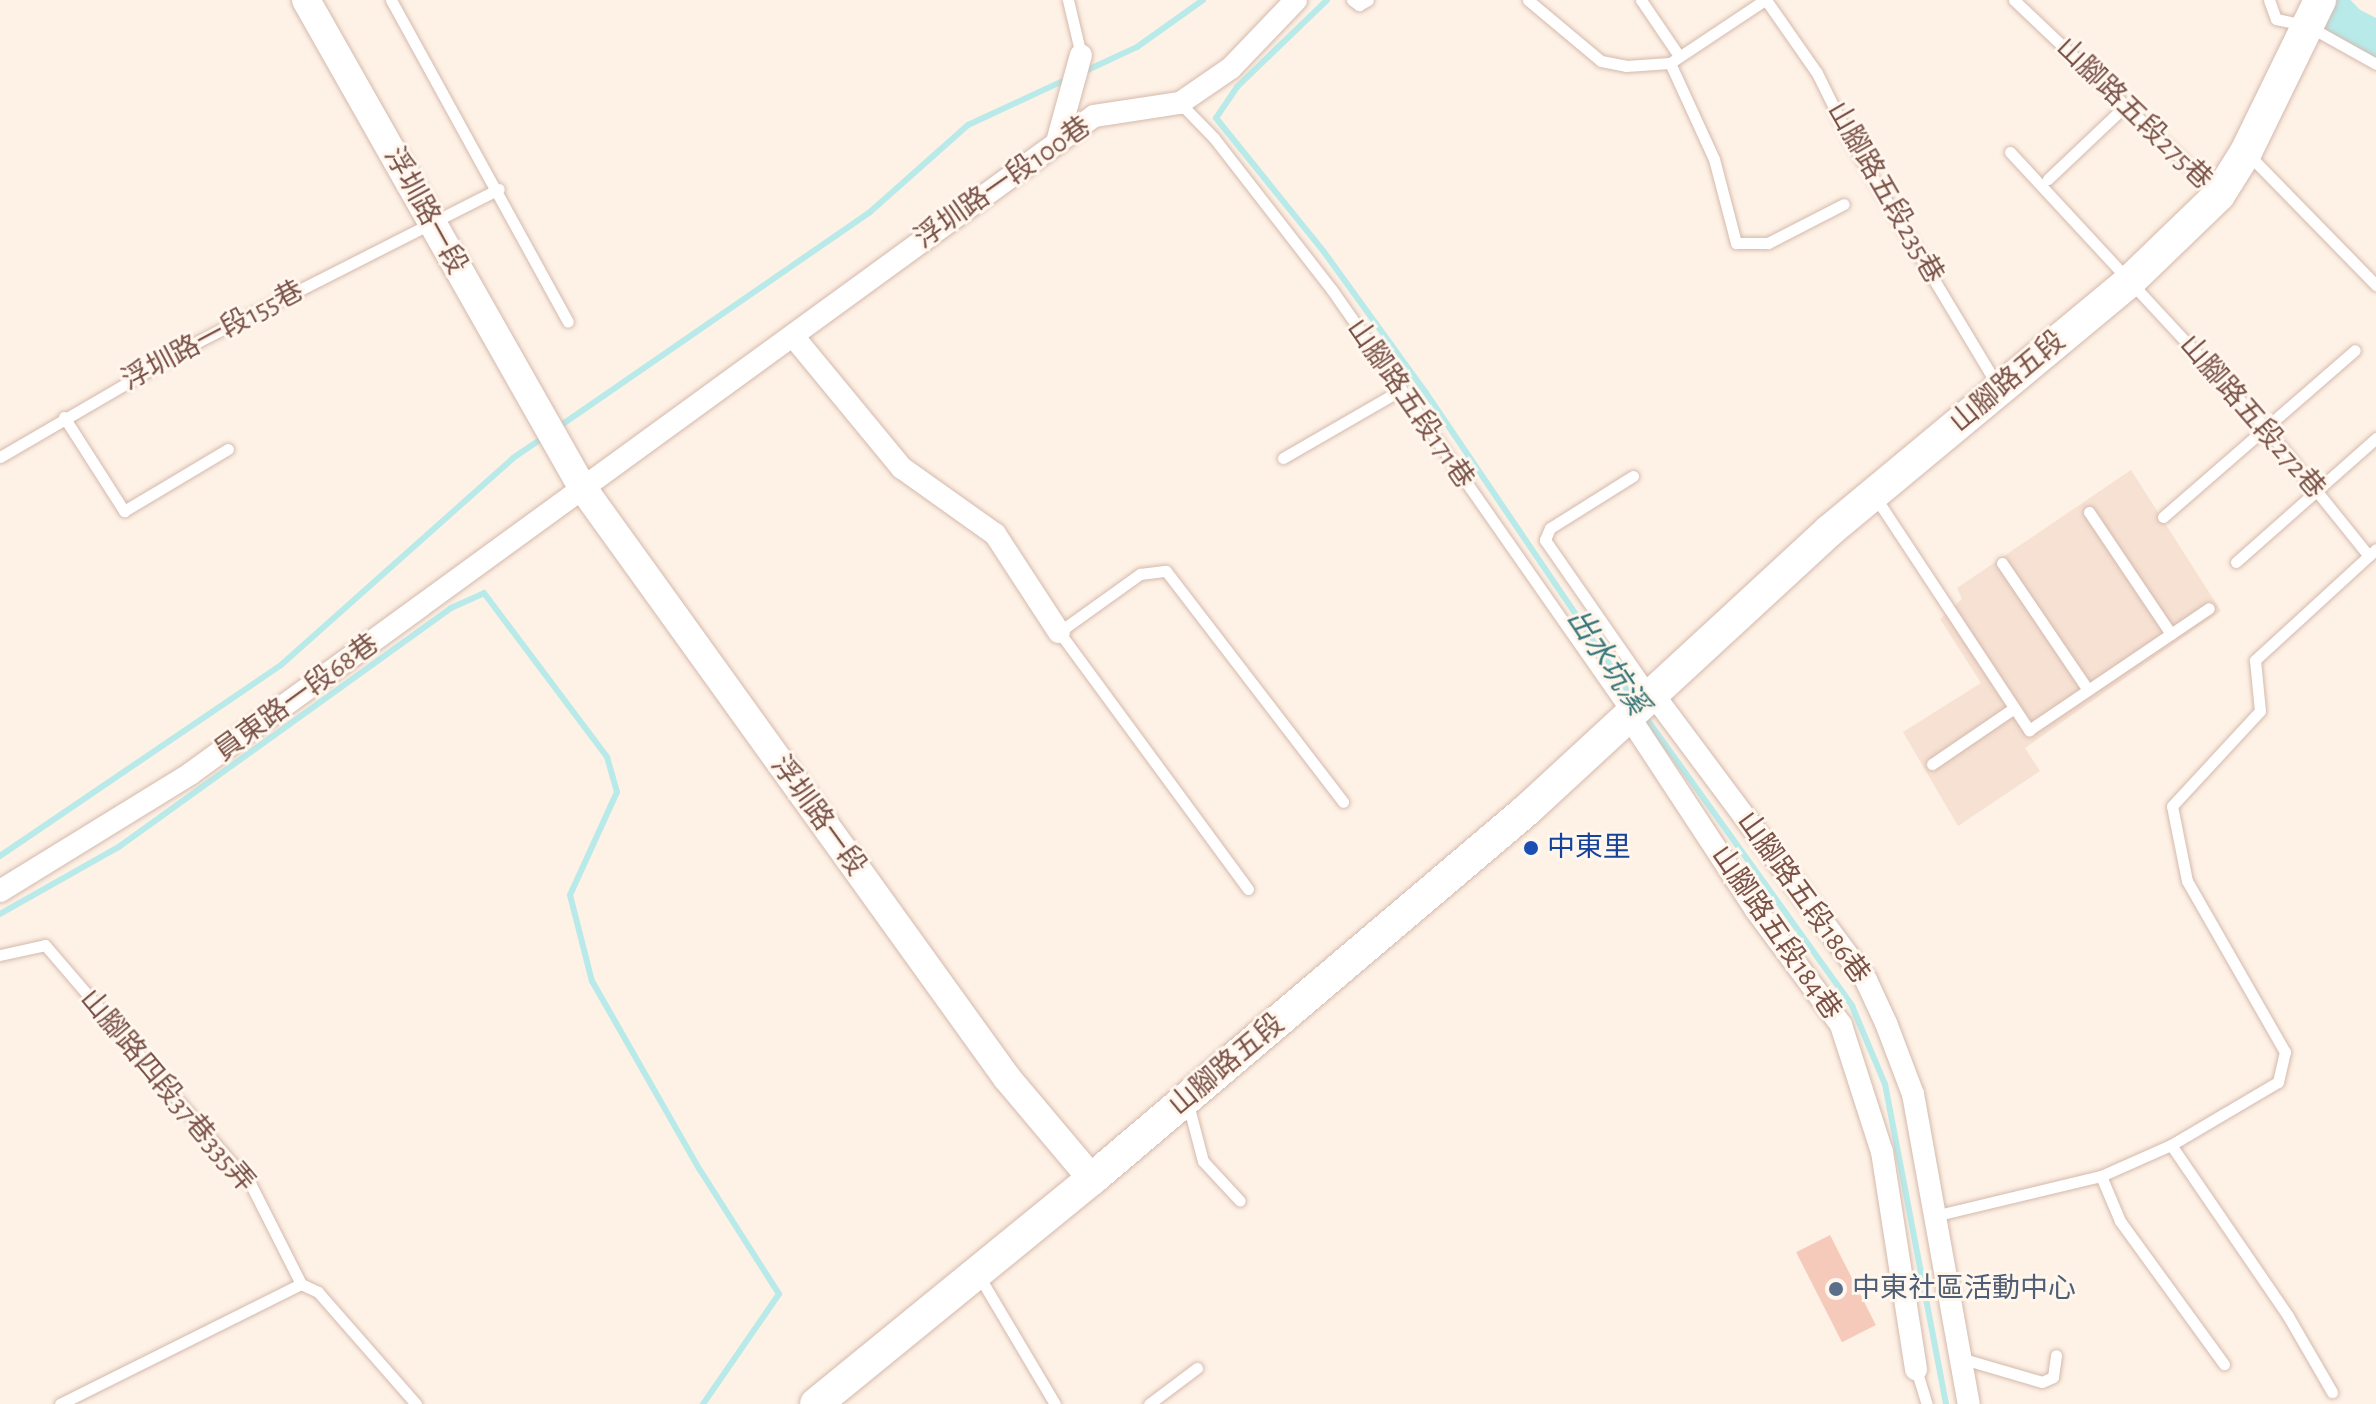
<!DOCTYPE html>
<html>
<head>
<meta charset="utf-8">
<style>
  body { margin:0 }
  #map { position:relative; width:2376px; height:1404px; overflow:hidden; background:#fef1e5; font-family:"Alegreya Sans","Noto Sans TC",sans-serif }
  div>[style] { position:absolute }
  .residential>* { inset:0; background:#f6e1d3 }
  .stream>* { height:6px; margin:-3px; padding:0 3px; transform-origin:3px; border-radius:3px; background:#b8eaea }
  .river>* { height:38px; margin:-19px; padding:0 19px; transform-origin:19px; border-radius:19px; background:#b8eaea }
  .building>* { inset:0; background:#f6caba; transform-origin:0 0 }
  .roads { filter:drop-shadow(0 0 2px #d4b9ad) drop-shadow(0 0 2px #d4b9ad) }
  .service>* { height:11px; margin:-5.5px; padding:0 5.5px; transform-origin:5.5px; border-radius:5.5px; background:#fff }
  .minor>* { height:22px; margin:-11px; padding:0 11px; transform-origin:11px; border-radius:11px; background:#fff }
  .tertiary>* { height:28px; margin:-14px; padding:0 14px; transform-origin:14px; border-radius:14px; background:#fff }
  .secondary>* { height:32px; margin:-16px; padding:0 16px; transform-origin:16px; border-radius:16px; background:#fff }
  .dots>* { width:22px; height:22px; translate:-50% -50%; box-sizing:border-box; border:4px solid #fff6ed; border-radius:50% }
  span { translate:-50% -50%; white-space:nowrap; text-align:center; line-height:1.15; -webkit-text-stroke:6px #fff6ed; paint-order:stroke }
  .street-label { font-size:28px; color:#7a5248 }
  .transit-label { font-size:28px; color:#164399 }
  .left { translate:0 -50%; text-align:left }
  .service-label { font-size:28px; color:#4e5e75 }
  .water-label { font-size:30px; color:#377779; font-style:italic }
</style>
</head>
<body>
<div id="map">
  <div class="residential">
    <i style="clip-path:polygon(2131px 470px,2221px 611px,2025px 748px,2040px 771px,1958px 826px,1903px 732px,1981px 683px,1940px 619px,1962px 599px,1957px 588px)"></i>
  </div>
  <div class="stream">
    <i style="left:1327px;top:0;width:125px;rotate:136deg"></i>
    <i style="left:1237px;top:87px;width:37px;rotate:124deg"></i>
    <i style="left:1216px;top:118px;width:172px;rotate:51.1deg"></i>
    <i style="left:1324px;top:252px;width:174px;rotate:54.1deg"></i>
    <i style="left:1426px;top:393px;width:369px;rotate:55.9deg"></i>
    <i style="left:1081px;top:73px;width:62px;rotate:-24.9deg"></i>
    <i style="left:1137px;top:47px;width:81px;rotate:-35.5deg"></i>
    <i style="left:557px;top:428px;width:380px;rotate:-34.6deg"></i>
    <i style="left:870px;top:212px;width:131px;rotate:-41.6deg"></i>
    <i style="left:968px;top:125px;width:109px;rotate:-24.9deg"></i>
    <i style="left:1644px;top:715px;width:358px;rotate:54.4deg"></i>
    <i style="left:1852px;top:1006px;width:85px;rotate:67.1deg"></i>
    <i style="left:1885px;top:1084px;width:326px;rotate:79.2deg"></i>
    <i style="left:0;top:856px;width:340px;rotate:-34.2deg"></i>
    <i style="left:281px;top:665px;width:311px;rotate:-41.7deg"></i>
    <i style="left:513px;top:458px;width:37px;rotate:-34deg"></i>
    <i style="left:0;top:914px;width:138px;rotate:-29.5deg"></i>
    <i style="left:120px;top:846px;width:408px;rotate:-35.7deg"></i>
    <i style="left:451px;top:608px;width:36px;rotate:-24deg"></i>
    <i style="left:484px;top:593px;width:205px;rotate:53.1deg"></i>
    <i style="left:607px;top:757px;width:36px;rotate:74deg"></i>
    <i style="left:617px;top:792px;width:113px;rotate:114.5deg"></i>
    <i style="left:570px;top:895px;width:89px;rotate:75.7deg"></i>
    <i style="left:592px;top:981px;width:218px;rotate:60.3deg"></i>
    <i style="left:700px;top:1170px;width:147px;rotate:57.5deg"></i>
    <i style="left:779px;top:1294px;width:134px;rotate:124.6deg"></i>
  </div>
  <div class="river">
    <i style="left:2324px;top:0;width:35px;rotate:46deg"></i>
    <i style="left:2348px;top:25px;width:31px;rotate:27deg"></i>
  </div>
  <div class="building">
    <i style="left:1830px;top:1235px;width:101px;height:38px;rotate:63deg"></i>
  </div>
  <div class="roads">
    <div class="service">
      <i style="left:391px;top:0;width:367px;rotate:61.2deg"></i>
      <i style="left:1068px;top:0;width:57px;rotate:76.7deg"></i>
      <i style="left:1352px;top:0;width:9px;rotate:36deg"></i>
      <i style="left:1359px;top:5px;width:10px;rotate:-29deg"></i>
      <i style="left:1528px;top:0;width:95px;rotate:39.9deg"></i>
      <i style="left:1601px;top:61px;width:25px;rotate:11deg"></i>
      <i style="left:1626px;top:66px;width:44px;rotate:-3.9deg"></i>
      <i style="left:1670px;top:63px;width:114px;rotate:-33.6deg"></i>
      <i style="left:1641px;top:0;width:68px;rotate:55.8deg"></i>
      <i style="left:1766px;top:0;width:89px;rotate:55.1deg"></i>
      <i style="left:1817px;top:73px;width:75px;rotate:63.8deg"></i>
      <i style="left:1850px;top:140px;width:286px;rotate:59deg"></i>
      <i style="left:2014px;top:0;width:279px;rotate:43.5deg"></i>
      <i style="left:2269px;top:0;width:20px;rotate:70deg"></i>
      <i style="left:2276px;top:19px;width:33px;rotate:12deg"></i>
      <i style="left:2308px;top:26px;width:78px;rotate:29.2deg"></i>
      <i style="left:1670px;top:63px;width:106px;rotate:65.4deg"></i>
      <i style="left:1714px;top:159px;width:87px;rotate:75.3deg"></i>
      <i style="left:1736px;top:243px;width:32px"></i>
      <i style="left:1768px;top:243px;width:85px;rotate:-27.2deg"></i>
      <i style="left:1180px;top:103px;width:49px;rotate:45.8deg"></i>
      <i style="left:1214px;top:138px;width:192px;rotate:52.2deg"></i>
      <i style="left:1332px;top:290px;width:517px;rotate:55.08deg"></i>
      <i style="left:2010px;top:152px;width:376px;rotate:47.2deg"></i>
      <i style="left:2266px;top:428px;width:164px;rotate:51.2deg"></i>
      <i style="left:2248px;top:154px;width:183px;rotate:45.7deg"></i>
      <i style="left:2048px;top:179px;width:108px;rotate:-43.5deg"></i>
      <i style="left:64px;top:417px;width:112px;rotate:57.4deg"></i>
      <i style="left:124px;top:511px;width:121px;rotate:-30.8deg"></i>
      <i style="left:0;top:457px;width:230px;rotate:-30.2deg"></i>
      <i style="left:199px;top:341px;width:336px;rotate:-26.9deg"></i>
      <i style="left:1283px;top:458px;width:134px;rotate:-30deg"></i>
      <i style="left:1633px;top:476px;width:98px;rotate:147.9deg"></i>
      <i style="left:1550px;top:528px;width:13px;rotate:113deg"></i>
      <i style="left:1545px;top:540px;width:184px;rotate:55.2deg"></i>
      <i style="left:1874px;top:495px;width:282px;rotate:56.6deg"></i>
      <i style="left:2029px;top:730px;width:217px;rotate:-34.1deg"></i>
      <i style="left:2089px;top:512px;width:147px;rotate:56.1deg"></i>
      <i style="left:2163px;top:517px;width:254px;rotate:-41deg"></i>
      <i style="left:2236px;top:562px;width:187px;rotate:-41.5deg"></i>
      <i style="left:2002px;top:563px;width:153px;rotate:55.9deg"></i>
      <i style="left:1932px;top:764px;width:99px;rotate:-34.3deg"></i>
      <i style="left:1248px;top:889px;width:319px;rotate:-126.3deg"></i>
      <i style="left:1059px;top:632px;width:100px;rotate:-35.6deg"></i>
      <i style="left:1140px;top:574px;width:26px;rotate:-7deg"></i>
      <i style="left:1166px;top:571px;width:291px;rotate:52.5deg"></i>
      <i style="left:0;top:955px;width:46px;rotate:-12.5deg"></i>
      <i style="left:45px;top:945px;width:316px;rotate:49.4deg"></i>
      <i style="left:251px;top:1185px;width:111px;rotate:63.2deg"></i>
      <i style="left:1188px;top:1104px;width:59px;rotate:75.3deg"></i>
      <i style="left:1203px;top:1161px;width:54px;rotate:47.2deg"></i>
      <i style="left:2171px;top:1145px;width:207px;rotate:55.6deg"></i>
      <i style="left:2288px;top:1316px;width:88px;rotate:59.9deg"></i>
      <i style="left:2101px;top:1176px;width:49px;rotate:67.1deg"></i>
      <i style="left:2120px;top:1221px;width:177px;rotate:54deg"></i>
      <i style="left:1934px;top:1216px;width:172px;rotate:-13.5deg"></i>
      <i style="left:2101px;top:1176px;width:77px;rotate:-23.9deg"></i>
      <i style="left:2171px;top:1145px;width:124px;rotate:-30.5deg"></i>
      <i style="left:2278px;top:1082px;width:31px;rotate:-77deg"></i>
      <i style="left:2285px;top:1052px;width:197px;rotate:-119.8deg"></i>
      <i style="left:2187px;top:881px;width:76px;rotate:-101.3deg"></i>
      <i style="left:2172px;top:806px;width:129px;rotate:-47.2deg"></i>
      <i style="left:2260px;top:711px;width:51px;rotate:-95.6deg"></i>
      <i style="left:2255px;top:660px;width:164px;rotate:-42.5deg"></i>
      <i style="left:979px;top:1276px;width:149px;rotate:59.3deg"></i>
      <i style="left:301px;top:1284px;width:19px;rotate:25deg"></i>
      <i style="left:318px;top:1292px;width:149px;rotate:48.8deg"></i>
      <i style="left:1960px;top:1358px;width:85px;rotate:16.3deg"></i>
      <i style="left:2042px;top:1382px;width:12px;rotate:-24deg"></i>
      <i style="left:2053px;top:1377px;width:22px;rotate:-82deg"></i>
      <i style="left:1916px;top:1369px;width:37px;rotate:73deg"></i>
      <i style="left:60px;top:1404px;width:269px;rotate:-26.5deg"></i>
      <i style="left:1149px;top:1404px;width:60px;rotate:-36.9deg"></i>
    </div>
    <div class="minor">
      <i style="left:1057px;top:142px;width:90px;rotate:-74.6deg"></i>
      <i style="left:793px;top:336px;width:171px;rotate:50.5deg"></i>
      <i style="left:902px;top:468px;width:114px;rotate:35.4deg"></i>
      <i style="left:995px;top:534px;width:117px;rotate:56.9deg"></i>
      <i style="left:1653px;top:694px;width:357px;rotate:53.3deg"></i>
      <i style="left:1866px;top:980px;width:47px;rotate:65.1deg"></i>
      <i style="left:1886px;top:1023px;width:76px;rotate:69.2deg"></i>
      <i style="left:1913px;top:1094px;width:315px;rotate:79.8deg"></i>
      <i style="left:1628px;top:715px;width:233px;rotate:56.7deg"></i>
      <i style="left:1756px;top:910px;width:143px;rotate:53.5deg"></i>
      <i style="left:1841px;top:1025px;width:133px;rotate:72.1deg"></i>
      <i style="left:1882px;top:1152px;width:220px;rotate:81.1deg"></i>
      <i style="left:0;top:891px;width:223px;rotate:-31.6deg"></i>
      <i style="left:190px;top:774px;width:1118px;rotate:-36.05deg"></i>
      <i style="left:1094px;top:116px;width:87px;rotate:-8.6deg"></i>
      <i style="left:1180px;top:103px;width:62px;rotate:-34.5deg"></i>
      <i style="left:1231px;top:68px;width:94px;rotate:-46.3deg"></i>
    </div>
    <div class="tertiary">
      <i style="left:306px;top:0;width:560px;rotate:60.46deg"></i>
      <i style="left:582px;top:487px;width:728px;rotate:54.28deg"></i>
      <i style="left:1007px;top:1078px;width:132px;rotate:49.9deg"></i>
    </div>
    <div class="secondary">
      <i style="left:816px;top:1404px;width:356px;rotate:-39.2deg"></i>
      <i style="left:1092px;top:1179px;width:572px;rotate:-40.32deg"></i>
      <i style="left:1528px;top:809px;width:410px;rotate:-42.7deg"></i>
      <i style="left:1829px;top:531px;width:393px;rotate:-39.7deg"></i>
      <i style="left:2131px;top:280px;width:122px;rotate:-44deg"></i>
      <i style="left:2219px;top:195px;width:51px;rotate:-57.9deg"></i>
      <i style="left:2246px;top:152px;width:169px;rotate:-64deg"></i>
    </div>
  </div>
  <div class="dots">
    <i style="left:1531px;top:848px;background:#1a4fb4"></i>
    <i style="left:1836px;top:1289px;background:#5c6f8a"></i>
  </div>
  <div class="street-label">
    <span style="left:2134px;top:114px;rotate:44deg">山腳路五段275巷</span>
    <span style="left:1003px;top:183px;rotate:-35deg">浮圳路一段100巷</span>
    <span style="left:1885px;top:193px;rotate:60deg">山腳路五段235巷</span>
    <span style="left:425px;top:211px;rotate:61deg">浮圳路一段</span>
    <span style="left:213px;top:336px;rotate:-28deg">浮圳路一段155巷</span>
    <span style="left:2008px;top:382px;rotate:-40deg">山腳路五段</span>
    <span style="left:1410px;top:404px;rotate:55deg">山腳路五段171巷</span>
    <span style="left:2252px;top:417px;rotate:49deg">山腳路五段272巷</span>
    <span style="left:297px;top:698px;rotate:-36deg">員東路一段68巷</span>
    <span style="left:818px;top:816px;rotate:54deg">浮圳路一段</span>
    <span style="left:1803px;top:898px;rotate:54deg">山腳路五段186巷</span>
    <span style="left:1776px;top:933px;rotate:55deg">山腳路五段184巷</span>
    <span style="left:1227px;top:1065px;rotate:-40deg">山腳路五段</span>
    <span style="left:167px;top:1091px;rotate:50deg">山腳路四段37巷335弄</span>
  </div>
  <div class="transit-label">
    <span class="left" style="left:1547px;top:848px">中東里</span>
  </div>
  <div class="service-label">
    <span class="left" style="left:1852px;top:1289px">中東社區活動中心</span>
  </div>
  <div class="water-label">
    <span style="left:1607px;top:662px;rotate:56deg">出水坑溪</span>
  </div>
</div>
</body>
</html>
